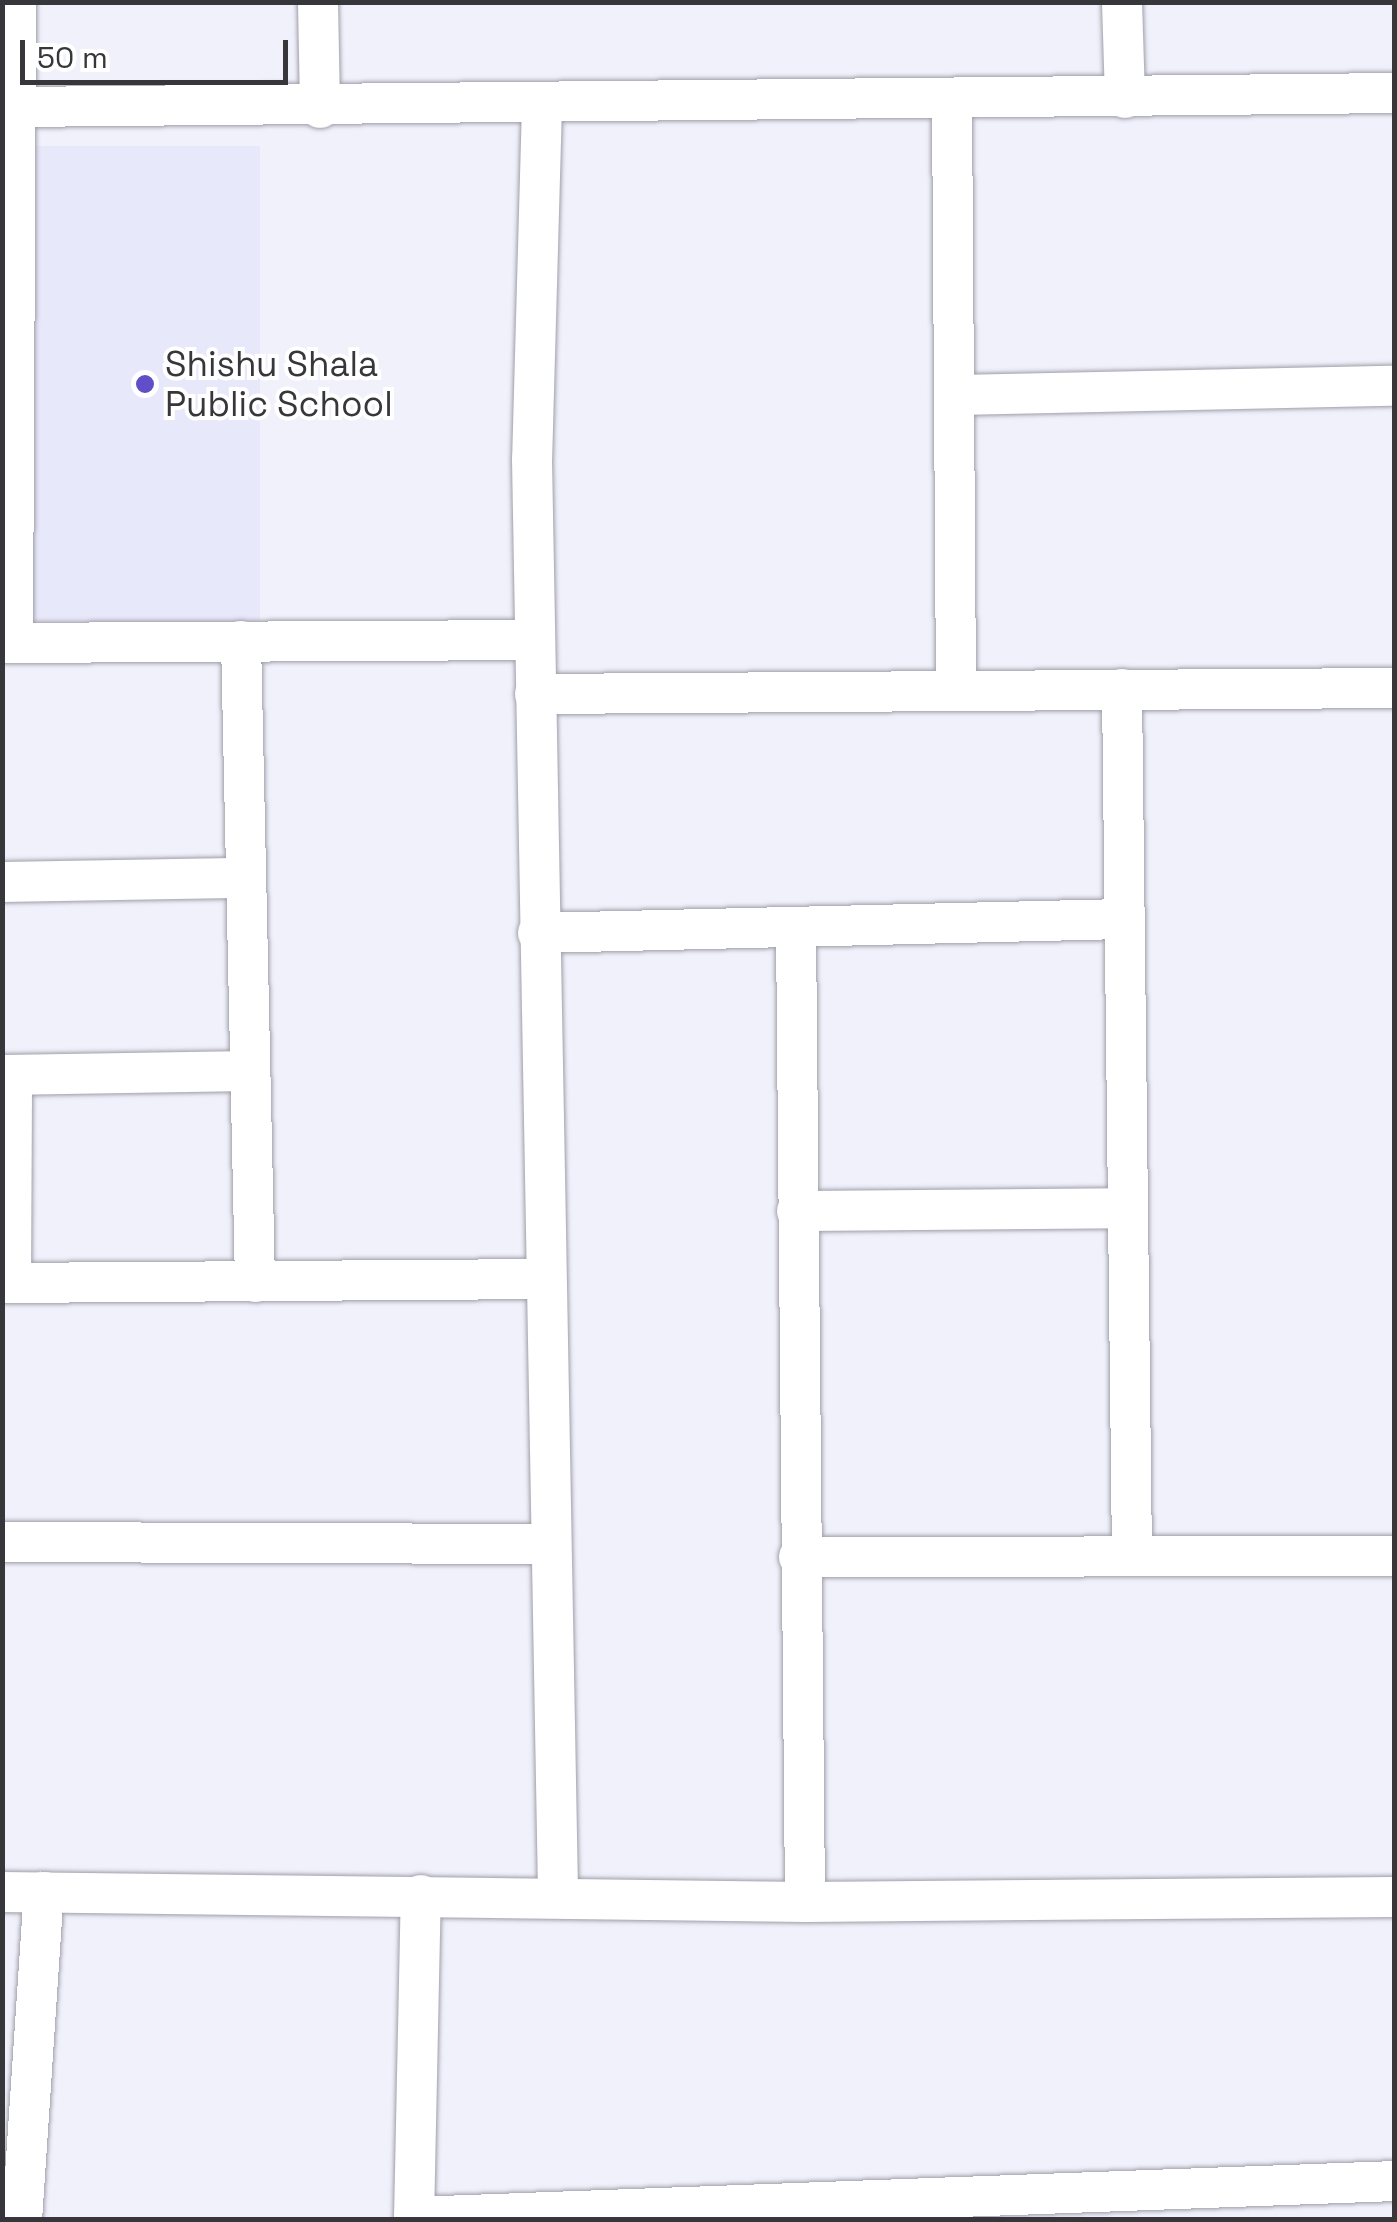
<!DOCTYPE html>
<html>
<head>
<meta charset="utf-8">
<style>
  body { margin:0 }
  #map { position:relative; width:1397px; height:2222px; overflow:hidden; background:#f1f1fc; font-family:"Space Grotesk",sans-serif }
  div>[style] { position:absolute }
  .built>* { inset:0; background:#e8e8fb; transform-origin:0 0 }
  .roads { filter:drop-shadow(0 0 2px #9f9faa) drop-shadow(0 0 2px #9f9faa) }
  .minor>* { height:40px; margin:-20px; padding:0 20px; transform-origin:20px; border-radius:20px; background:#fff }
  .dots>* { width:28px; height:28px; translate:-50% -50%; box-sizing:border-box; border:5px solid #fff; border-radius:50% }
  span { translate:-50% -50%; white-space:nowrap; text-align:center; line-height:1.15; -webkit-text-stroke:8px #fff; paint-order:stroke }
  .poi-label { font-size:35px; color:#37373b }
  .left { translate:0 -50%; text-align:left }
  .frame { position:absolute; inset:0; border:5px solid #37373b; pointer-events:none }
  .scale { position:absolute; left:20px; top:40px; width:268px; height:45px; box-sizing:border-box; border:5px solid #37373b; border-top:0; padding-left:12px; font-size:30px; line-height:35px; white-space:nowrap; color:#37373b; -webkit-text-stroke:8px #fff; paint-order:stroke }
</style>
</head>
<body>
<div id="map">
  <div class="built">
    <i style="left:31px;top:146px;width:229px;height:475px"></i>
  </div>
  <div class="roads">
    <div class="minor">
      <i style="left:318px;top:2px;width:106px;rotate:88.9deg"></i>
      <i style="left:1122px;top:2px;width:96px;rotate:88.2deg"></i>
      <i style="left:952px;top:101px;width:590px;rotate:89.61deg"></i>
      <i style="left:542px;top:105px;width:354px;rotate:91.6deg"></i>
      <i style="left:532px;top:459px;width:1439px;rotate:88.96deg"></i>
      <i style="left:17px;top:107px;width:1377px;rotate:-0.58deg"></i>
      <i style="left:954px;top:395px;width:440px;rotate:-1.2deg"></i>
      <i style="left:241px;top:641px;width:641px;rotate:88.75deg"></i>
      <i style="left:2px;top:643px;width:532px;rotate:-0.32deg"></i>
      <i style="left:13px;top:643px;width:641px;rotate:-89.73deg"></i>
      <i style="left:1122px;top:689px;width:866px;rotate:89.34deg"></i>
      <i style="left:535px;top:694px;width:859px;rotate:-0.4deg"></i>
      <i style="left:2px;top:882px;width:240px;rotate:-1deg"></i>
      <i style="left:796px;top:927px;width:975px;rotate:89.47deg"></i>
      <i style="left:538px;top:933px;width:587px;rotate:-1.37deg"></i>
      <i style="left:2px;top:1075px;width:243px;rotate:-0.9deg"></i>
      <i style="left:797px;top:1211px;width:331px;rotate:-0.5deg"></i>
      <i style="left:11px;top:1282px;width:207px;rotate:-89.7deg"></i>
      <i style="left:2px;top:1283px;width:540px;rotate:-0.42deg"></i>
      <i style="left:2px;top:1542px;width:549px;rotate:0.21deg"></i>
      <i style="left:799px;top:1557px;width:595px;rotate:-0.1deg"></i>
      <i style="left:2px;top:1892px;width:803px;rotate:0.71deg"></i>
      <i style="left:805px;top:1902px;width:589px;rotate:-0.49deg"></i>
      <i style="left:414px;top:2217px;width:981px;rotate:-2.1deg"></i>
      <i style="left:22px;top:2220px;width:329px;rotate:-86.2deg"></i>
      <i style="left:414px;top:2220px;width:325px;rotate:-88.8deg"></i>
    </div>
  </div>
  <div class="dots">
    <i style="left:145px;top:384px;background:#604fc8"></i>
  </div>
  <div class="poi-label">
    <span class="left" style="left:165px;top:384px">Shishu Shala<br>Public School</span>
  </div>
  <div class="frame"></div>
  <div class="scale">50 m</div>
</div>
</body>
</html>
